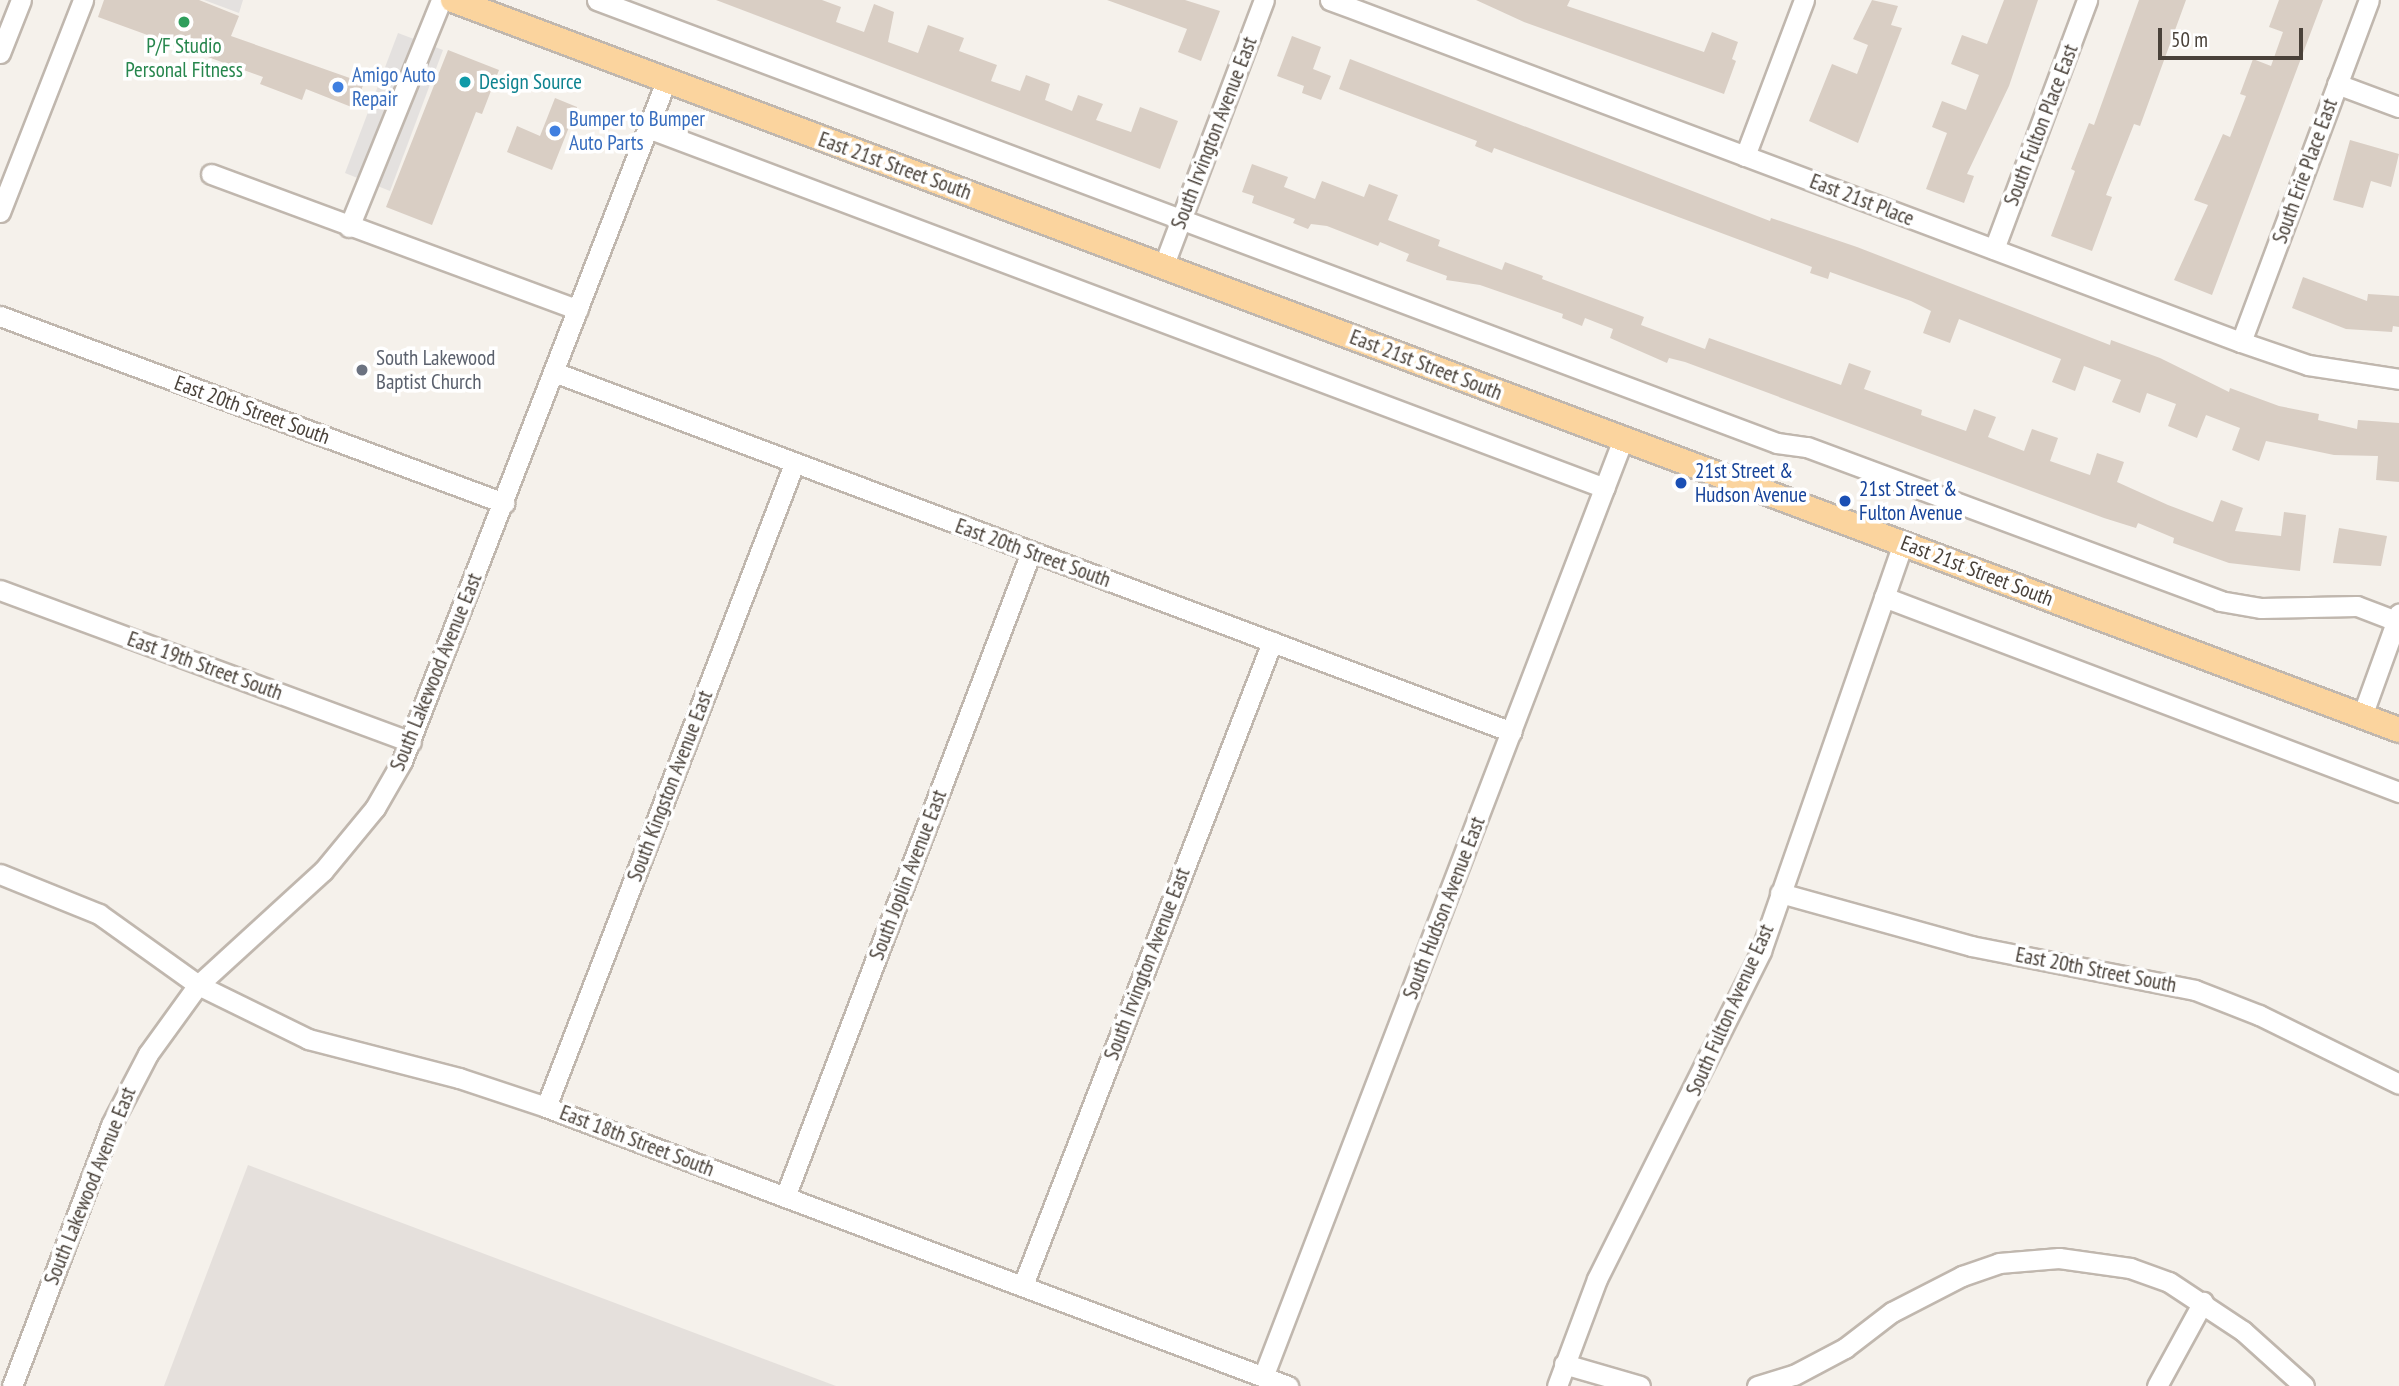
<!DOCTYPE html>
<html>
<head>
<meta charset="utf-8">
<style>
  body { margin:0 }
  #map { position:relative; width:2399px; height:1386px; overflow:hidden; background:#f5f1eb; font-family:"PT Sans Narrow",sans-serif }
  div>[style] { position:absolute }
  [style*='--x'] { left:calc(var(--x)*1px); top:calc(var(--y)*1px); width:calc(var(--w)*1px); rotate:calc(var(--a)*1deg) }
  .industrial>* { inset:0; background:#e5e0dc }
  .parking>* { inset:0; background:#e4e1df }
  .building>* { inset:0; background:#d9cec4 }
  .roads { filter:drop-shadow(2px 0 #c0b7ae) drop-shadow(-2px 0 #c0b7ae) drop-shadow(0 2px #c0b7ae) drop-shadow(0 -2px #c0b7ae) }
  .minor>* { height:19px; margin:-9.5px; padding:0 9.5px; transform-origin:9.5px; border-radius:9.5px; background:#fff }
  .major>* { height:24px; margin:-12px; padding:0 12px; transform-origin:12px; border-radius:12px; background:#fbd49e }
  .dots>* { width:19px; height:19px; translate:-50% -50%; box-sizing:border-box; border:4px solid #fff; border-radius:50% }
  span { translate:-50% -50%; white-space:nowrap; text-align:center; line-height:1.15; -webkit-text-stroke:7px #fff; paint-order:stroke }
  .leisure-label { font-size:21px; color:#27864d }
  .shop-label { font-size:21px; color:#366cbe }
  .left { translate:0 -50%; text-align:left }
  .culture-label { font-size:21px; color:#0d838f }
  .street-label { font-size:21px; color:#494139 }
  .worship-label { font-size:21px; color:#5b616d }
  .transit-label { font-size:21px; color:#164399 }
  .scale { position:absolute; left:2158px; top:28px; width:145px; height:32px; box-sizing:border-box; border:4px solid #494139; border-top:0; padding-left:9px; font-size:21px; line-height:24px; white-space:nowrap; color:#494139; -webkit-text-stroke:5px #fff; paint-order:stroke }
</style>
</head>
<body>
<div id="map">
  <div class="industrial">
    <i style="clip-path:polygon(248px 1165px,836px 1386px,164px 1386px)"></i>
  </div>
  <div class="parking">
    <i style="clip-path:polygon(204px 0,243px 0,239px 13px)"></i>
    <i style="clip-path:polygon(398px 33px,443px 50px,390px 191px,345px 173px)"></i>
  </div>
  <div class="building">
    <i style="clip-path:polygon(104px 0,199px 0,239px 16px,231px 36px,364px 83px,354px 108px,306px 89px,302px 100px,260px 84px,263px 77px,98px 17px)"></i>
    <i style="clip-path:polygon(716px 0,822px 0,841px 7px,836px 22px,864px 32px,874px 4px,894px 12px,888px 42px,918px 53px,928px 25px,964px 38px,959px 51px,997px 65px,991px 81px,1020px 91px,1026px 75px,1050px 84px,1045px 100px,1072px 111px,1078px 95px,1103px 104px,1096px 120px,1131px 132px,1140px 107px,1178px 121px,1160px 169px)"></i>
    <i style="clip-path:polygon(1107px 0,1185px 0,1220px 11px,1201px 61px,1178px 52px,1187px 29px)"></i>
    <i style="clip-path:polygon(1476px 0,1570px 0,1567px 6px,1704px 52px,1712px 32px,1738px 42px,1732px 59px,1736px 61px,1724px 94px,1524px 22px)"></i>
    <i style="clip-path:polygon(1872px 0,1898px 6px,1891px 25px,1902px 28px,1858px 143px,1809px 121px,1832px 64px,1857px 74px,1868px 45px,1853px 39px)"></i>
    <i style="clip-path:polygon(2004px 0,2038px 0,2009px 86px,1967px 174px,1974px 176px,1964px 203px,1926px 189px,1947px 133px,1932px 127px,1942px 101px,1966px 110px,1979px 75px,1951px 64px,1962px 35px,1987px 44px)"></i>
    <i style="clip-path:polygon(2139px 0,2186px 0,2140px 126px,2134px 124px,2106px 195px,2112px 197px,2092px 251px,2051px 236px,2075px 171px,2071px 169px,2089px 123px,2094px 125px)"></i>
    <i style="clip-path:polygon(2279px 0,2323px 0,2212px 295px,2174px 280px,2208px 205px,2194px 200px,2223px 134px,2230px 137px,2246px 96px,2240px 94px,2253px 59px,2271px 66px,2283px 32px,2269px 27px)"></i>
    <i style="clip-path:polygon(1292px 36px,1321px 47px,1313px 69px,1331px 76px,1321px 100px,1302px 93px,1304px 86px,1277px 76px)"></i>
    <i style="clip-path:polygon(448px 50px,499px 70px,482px 114px,476px 112px,432px 225px,386px 207px)"></i>
    <i style="clip-path:polygon(1350px 59px,1770px 221px,1771px 218px,1857px 247px,2110px 345px,2111px 340px,2160px 358px,2229px 392px,2230px 388px,2279px 406px,2319px 414px,2318px 420px,2357px 429px,2358px 420px,2399px 423px,2399px 482px,2376px 480px,2378px 456px,2334px 455px,2266px 441px,2259px 461px,2232px 450px,2240px 428px,2206px 415px,2197px 438px,2168px 426px,2176px 404px,2147px 393px,2140px 413px,2112px 402px,2121px 380px,2084px 366px,2075px 391px,2052px 382px,2061px 359px,1959px 319px,1950px 343px,1923px 333px,1931px 311px,1911px 301px,1830px 272px,1828px 279px,1810px 273px,1812px 267px,1788px 258px,1494px 148px,1492px 153px,1475px 146px,1477px 141px,1339px 89px)"></i>
    <i style="clip-path:polygon(555px 98px,577px 107px,552px 170px,507px 152px,517px 126px,540px 136px)"></i>
    <i style="clip-path:polygon(2350px 140px,2399px 154px,2391px 187px,2371px 181px,2363px 208px,2333px 200px)"></i>
    <i style="clip-path:polygon(1252px 164px,1288px 177px,1284px 187px,1315px 199px,1322px 181px,1364px 197px,1369px 184px,1398px 195px,1388px 220px,1440px 240px,1438px 246px,1502px 270px,1505px 262px,1543px 276px,1542px 279px,1644px 317px,1641px 325px,1705px 349px,1709px 338px,1841px 385px,1849px 363px,1871px 371px,1864px 389px,1922px 410px,1921px 415px,1966px 431px,1974px 409px,1996px 417px,1988px 437px,2024px 451px,2032px 429px,2058px 438px,2050px 461px,2090px 475px,2097px 453px,2124px 462px,2117px 482px,2168px 505px,2213px 522px,2221px 500px,2243px 508px,2235px 531px,2281px 536px,2284px 512px,2306px 515px,2300px 571px,2229px 563px,2173px 543px,2174px 538px,2138px 523px,2136px 528px,2104px 518px,1685px 362px,1669px 358px,1667px 363px,1610px 338px,1613px 329px,1585px 318px,1582px 326px,1562px 318px,1563px 314px,1480px 285px,1446px 280px,1447px 276px,1406px 261px,1409px 254px,1380px 242px,1378px 246px,1327px 226px,1311px 224px,1308px 229px,1293px 223px,1295px 219px,1252px 203px,1254px 196px,1242px 192px)"></i>
    <i style="clip-path:polygon(2303px 277px,2367px 301px,2368px 294px,2399px 296px,2399px 327px,2393px 326px,2392px 332px,2346px 329px,2292px 308px)"></i>
    <i style="clip-path:polygon(2339px 528px,2387px 536px,2381px 566px,2333px 563px)"></i>
  </div>
  <div class="roads">
    <div class="minor">
      <i style="--x:597;--y:0;--w:1260;--a:20.58"></i>
      <i style="--x:1777;--y:443;--w:30;--a:8"></i>
      <i style="--x:1807;--y:447;--w:441;--a:20.4"></i>
      <i style="--x:2220;--y:601;--w:42;--a:9.7"></i>
      <i style="--x:2261;--y:608;--w:96;--a:-1.2"></i>
      <i style="--x:2357;--y:606;--w:42;--a:21"></i>
      <i style="--x:1330;--y:0;--w:973;--a:20.58"></i>
      <i style="--x:2241;--y:342;--w:71;--a:18.9"></i>
      <i style="--x:2308;--y:365;--w:92;--a:8.7"></i>
      <i style="--x:0;--y:53;--w:57;--a:-68.4"></i>
      <i style="--x:2337;--y:84;--w:66;--a:20.4"></i>
      <i style="--x:648;--y:128;--w:1022;--a:20.62"></i>
      <i style="--x:1745;--y:156;--w:167;--a:-69.3"></i>
      <i style="--x:211;--y:174;--w:391;--a:20.3"></i>
      <i style="--x:0;--y:212;--w:228;--a:-68.6"></i>
      <i style="--x:349;--y:227;--w:245;--a:-67.9"></i>
      <i style="--x:1994;--y:249;--w:266;--a:-69.5"></i>
      <i style="--x:1163;--y:267;--w:285;--a:-69.3"></i>
      <i style="--x:0;--y:316;--w:538;--a:20.36"></i>
      <i style="--x:2241;--y:342;--w:365;--a:-69.5"></i>
      <i style="--x:554;--y:372;--w:1023;--a:20.6"></i>
      <i style="--x:0;--y:590;--w:438;--a:20.3"></i>
      <i style="--x:1884;--y:597;--w:551;--a:20.74"></i>
      <i style="--x:2362;--y:716;--w:109;--a:-70.1"></i>
      <i style="--x:0;--y:874;--w:107;--a:22"></i>
      <i style="--x:99;--y:914;--w:122;--a:35.6"></i>
      <i style="--x:198;--y:985;--w:123;--a:26.1"></i>
      <i style="--x:308;--y:1039;--w:156;--a:14.5"></i>
      <i style="--x:459;--y:1078;--w:92;--a:18.4"></i>
      <i style="--x:546;--y:1107;--w:793;--a:20.61"></i>
      <i style="--x:1780;--y:893;--w:198;--a:15.5"></i>
      <i style="--x:1971;--y:946;--w:228;--a:11.1"></i>
      <i style="--x:2195;--y:990;--w:69;--a:21.3"></i>
      <i style="--x:2259;--y:1015;--w:156;--a:26.2"></i>
      <i style="--x:546;--y:1107;--w:689;--a:-68.91"></i>
      <i style="--x:785;--y:1197;--w:690;--a:-69.12"></i>
      <i style="--x:1023;--y:1285;--w:690;--a:-68.83"></i>
      <i style="--x:1564;--y:1364;--w:79;--a:16.1"></i>
      <i style="--x:1263;--y:1377;--w:1005;--a:-69"></i>
      <i style="--x:12;--y:1386;--w:279;--a:-69.2"></i>
      <i style="--x:111;--y:1125;--w:80;--a:-62.5"></i>
      <i style="--x:148;--y:1054;--w:85;--a:-54.1"></i>
      <i style="--x:198;--y:985;--w:169;--a:-42.4"></i>
      <i style="--x:323;--y:871;--w:82;--a:-50.5"></i>
      <i style="--x:375;--y:808;--w:54;--a:-60.1"></i>
      <i style="--x:402;--y:761;--w:729;--a:-68.78"></i>
      <i style="--x:1557;--y:1386;--w:114;--a:-69.5"></i>
      <i style="--x:1597;--y:1279;--w:367;--a:-63.4"></i>
      <i style="--x:1761;--y:951;--w:432;--a:-70.8"></i>
      <i style="--x:1757;--y:1386;--w:39;--a:-17"></i>
      <i style="--x:1794;--y:1375;--w:58;--a:-27.9"></i>
      <i style="--x:1845;--y:1348;--w:59;--a:-37.5"></i>
      <i style="--x:1892;--y:1312;--w:79;--a:-27.2"></i>
      <i style="--x:1962;--y:1276;--w:39;--a:-19"></i>
      <i style="--x:1999;--y:1263;--w:60;--a:-4.8"></i>
      <i style="--x:2059;--y:1258;--w:72;--a:8"></i>
      <i style="--x:2130;--y:1268;--w:41;--a:19.7"></i>
      <i style="--x:2169;--y:1282;--w:89;--a:33.5"></i>
      <i style="--x:2243;--y:1331;--w:82;--a:42"></i>
      <i style="--x:2157;--y:1386;--w:96;--a:-61.3"></i>
    </div>
    <div class="major">
      <i style="--x:453;--y:0;--w:2078;--a:20.56"></i>
    </div>
  </div>
  <div class="dots">
    <i style="left:184px;top:22px;background:#2e9e5b"></i>
    <i style="left:465px;top:82px;background:#0f9aa8"></i>
    <i style="left:338px;top:87px;background:#3f7fe0"></i>
    <i style="left:555px;top:131px;background:#3f7fe0"></i>
    <i style="left:362px;top:370px;background:#6b7280"></i>
    <i style="left:1681px;top:483px;background:#1a4fb4"></i>
    <i style="left:1845px;top:501px;background:#1a4fb4"></i>
  </div>
  <div class="leisure-label">
    <span style="left:184px;top:58px">P/F Studio<br>Personal Fitness</span>
  </div>
  <div class="shop-label">
    <span class="left" style="left:352px;top:87px">Amigo Auto<br>Repair</span>
    <span class="left" style="left:569px;top:131px">Bumper to Bumper<br>Auto Parts</span>
  </div>
  <div class="culture-label">
    <span class="left" style="left:479px;top:82px">Design Source</span>
  </div>
  <div class="street-label">
    <span style="left:2041px;top:125px;rotate:-69deg">South Fulton Place East</span>
    <span style="left:1214px;top:133px;rotate:-69deg">South Irvington Avenue East</span>
    <span style="left:895px;top:166px;rotate:20deg">East 21st Street South</span>
    <span style="left:2305px;top:171px;rotate:-70deg">South Erie Place East</span>
    <span style="left:1862px;top:200px;rotate:21deg">East 21st Place</span>
    <span style="left:1426px;top:365px;rotate:21deg">East 21st Street South</span>
    <span style="left:252px;top:410px;rotate:20deg">East 20th Street South</span>
    <span style="left:1033px;top:553px;rotate:20deg">East 20th Street South</span>
    <span style="left:1977px;top:571px;rotate:21deg">East 21st Street South</span>
    <span style="left:205px;top:666px;rotate:20deg">East 19th Street South</span>
    <span style="left:436px;top:672px;rotate:-68deg">South Lakewood Avenue East</span>
    <span style="left:670px;top:786px;rotate:-69deg">South Kingston Avenue East</span>
    <span style="left:908px;top:875px;rotate:-69deg">South Joplin Avenue East</span>
    <span style="left:1444px;top:908px;rotate:-69deg">South Hudson Avenue East</span>
    <span style="left:1147px;top:964px;rotate:-69deg">South Irvington Avenue East</span>
    <span style="left:2096px;top:970px;rotate:11deg">East 20th Street South</span>
    <span style="left:1730px;top:1010px;rotate:-66deg">South Fulton Avenue East</span>
    <span style="left:637px;top:1141px;rotate:21deg">East 18th Street South</span>
    <span style="left:90px;top:1186px;rotate:-68deg">South Lakewood Avenue East</span>
  </div>
  <div class="worship-label">
    <span class="left" style="left:376px;top:370px">South Lakewood<br>Baptist Church</span>
  </div>
  <div class="transit-label">
    <span class="left" style="left:1695px;top:483px">21st Street &amp;<br>Hudson Avenue</span>
    <span class="left" style="left:1859px;top:501px">21st Street &amp;<br>Fulton Avenue</span>
  </div>
  <div class="scale">50 m</div>
</div>
</body>
</html>
